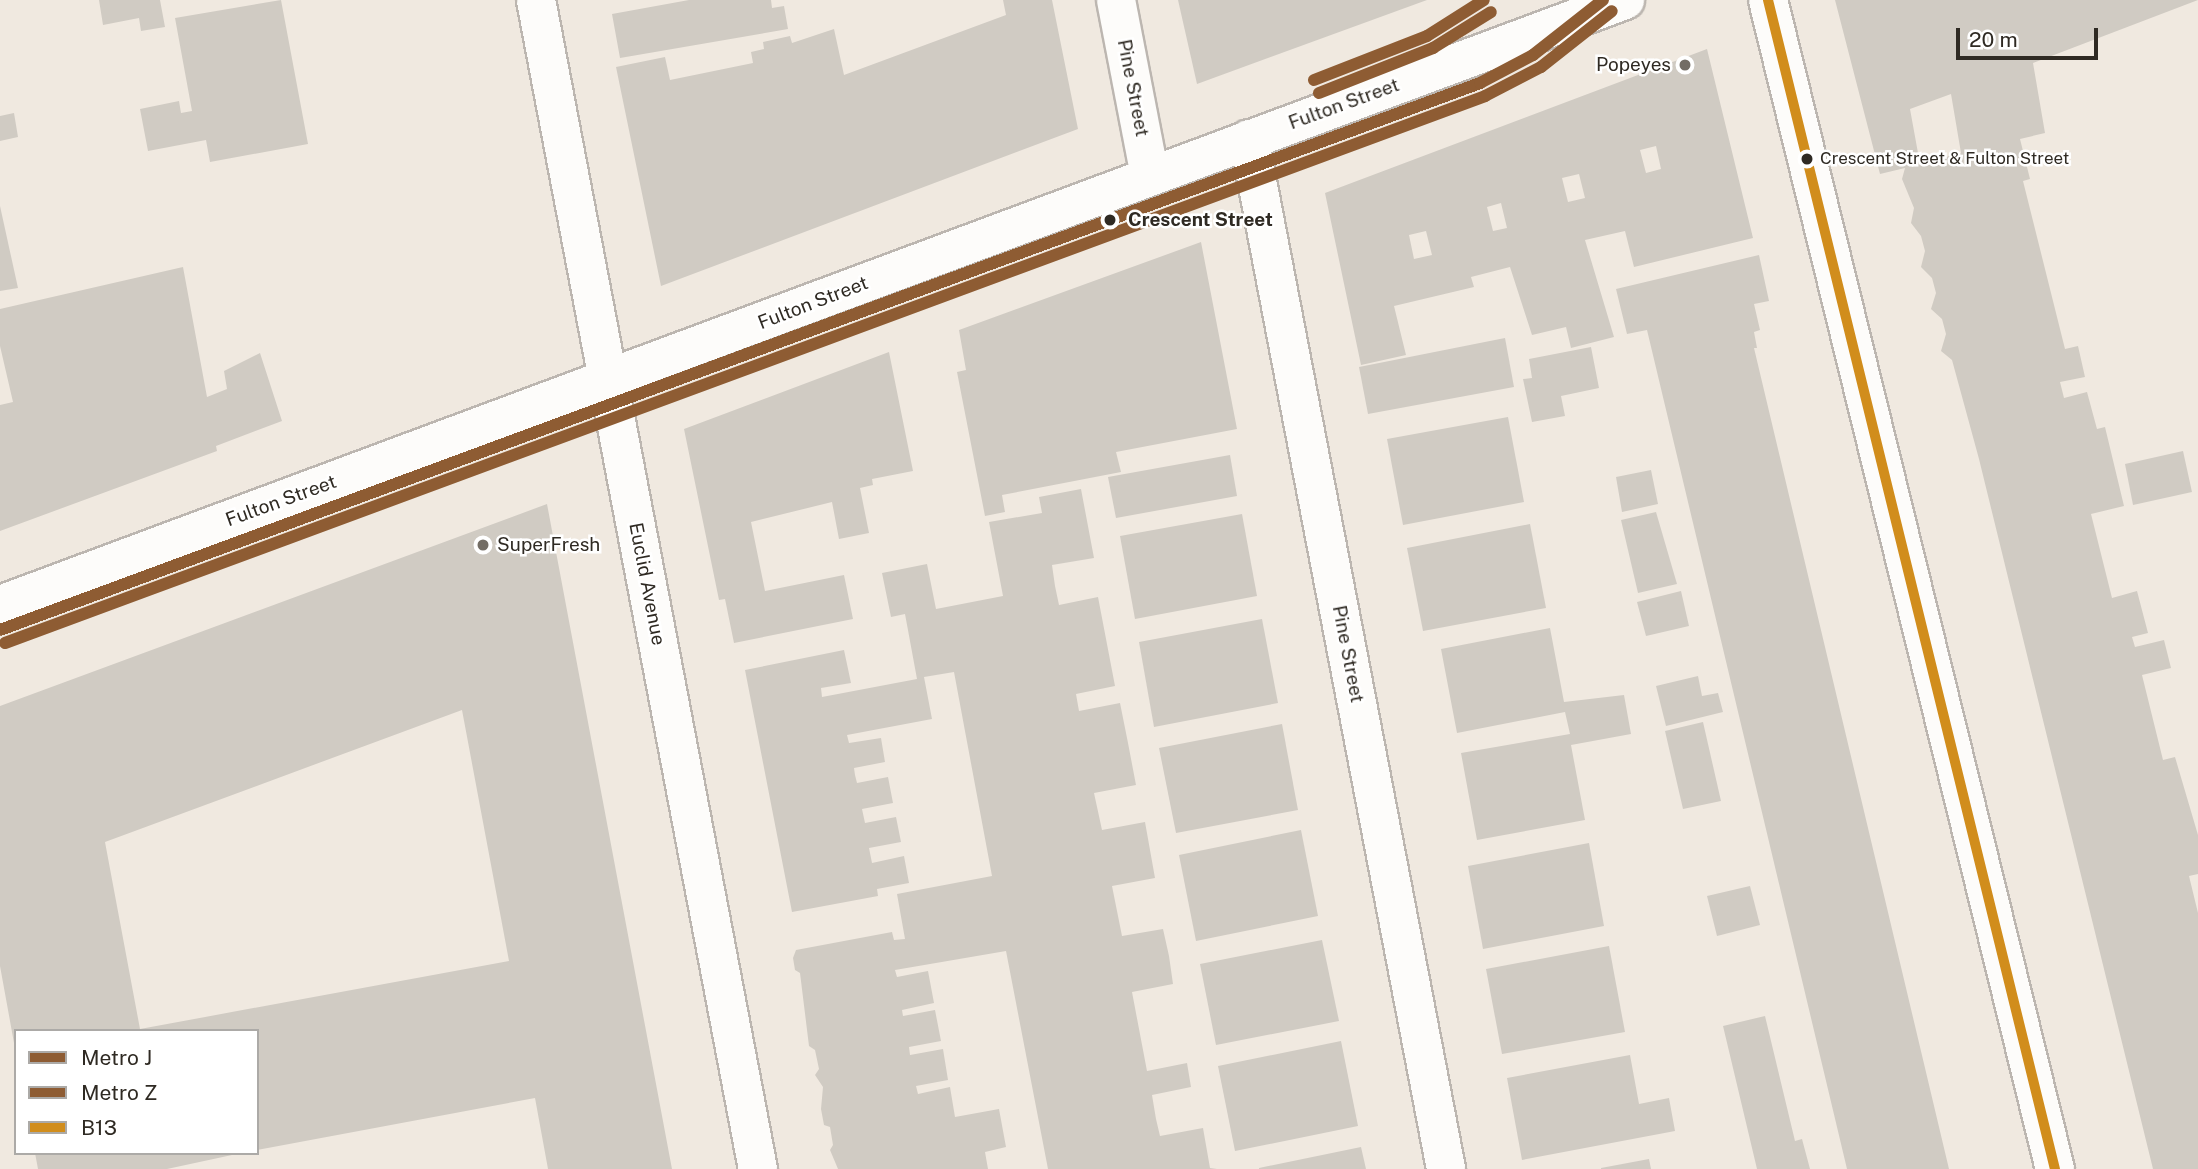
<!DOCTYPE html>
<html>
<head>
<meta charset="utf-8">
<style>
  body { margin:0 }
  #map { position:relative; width:2198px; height:1169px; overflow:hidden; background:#f0e9e0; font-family:"Public Sans",sans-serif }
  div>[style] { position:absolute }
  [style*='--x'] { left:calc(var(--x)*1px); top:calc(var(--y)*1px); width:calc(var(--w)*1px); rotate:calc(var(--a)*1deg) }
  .building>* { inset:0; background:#d0cbc3 }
  .roads { filter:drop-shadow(2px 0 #bcb6b0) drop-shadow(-2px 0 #bcb6b0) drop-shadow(0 2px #bcb6b0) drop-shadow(0 -2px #bcb6b0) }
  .minor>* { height:38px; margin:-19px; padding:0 19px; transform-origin:19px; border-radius:19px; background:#fdfcfa }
  .bus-1>* { height:10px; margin:-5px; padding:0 5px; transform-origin:5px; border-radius:5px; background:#d18d1c }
  .metro-1>* { height:12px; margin:-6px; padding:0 6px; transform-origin:6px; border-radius:6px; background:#8e5c33 }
  .metro-2>* { height:12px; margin:-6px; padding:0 6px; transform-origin:6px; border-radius:6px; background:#8e5c33 }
  .dots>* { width:19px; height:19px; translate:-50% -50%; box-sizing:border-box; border:4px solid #fff; border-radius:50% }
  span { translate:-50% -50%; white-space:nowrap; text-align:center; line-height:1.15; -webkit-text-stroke:5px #fff; paint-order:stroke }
  .bus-label { font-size:17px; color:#2f2a23 }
  .left { translate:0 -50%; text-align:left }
  .poi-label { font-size:19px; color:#2f2a23 }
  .right { translate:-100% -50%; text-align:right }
  .street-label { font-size:19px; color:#2f2a23 }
  .stop-label { font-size:19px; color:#2f2a23; font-weight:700 }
  .legend { position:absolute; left:14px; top:1029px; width:245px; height:126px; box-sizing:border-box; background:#fff; border:2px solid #acaaa7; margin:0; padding:9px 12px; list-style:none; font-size:21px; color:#2f2a23 }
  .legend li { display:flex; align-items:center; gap:14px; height:35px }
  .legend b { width:35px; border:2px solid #acaaa7 }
  .scale { position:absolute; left:1956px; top:28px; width:142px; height:32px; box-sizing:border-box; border:4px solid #2f2a23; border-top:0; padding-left:9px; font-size:21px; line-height:24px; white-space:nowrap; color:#2f2a23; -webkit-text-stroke:5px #fff; paint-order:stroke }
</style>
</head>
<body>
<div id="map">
  <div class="building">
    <i style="clip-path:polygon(99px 0,160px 0,165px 27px,141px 31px,139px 18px,103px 25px)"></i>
    <i style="clip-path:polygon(281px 0,308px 144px,210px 162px,206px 140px,148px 151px,140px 109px,179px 101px,181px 113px,192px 111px,175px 18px)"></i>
    <i style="clip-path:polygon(689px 0,771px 0,772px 8px,784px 6px,788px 29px,620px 58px,612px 14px)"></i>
    <i style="clip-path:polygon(1003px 0,1052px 0,1078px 129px,661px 286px,616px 67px,665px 57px,670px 80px,753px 63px,751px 52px,764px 49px,763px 42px,790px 36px,792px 43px,834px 29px,844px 75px,1006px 15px)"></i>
    <i style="clip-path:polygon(1178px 0,1427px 0,1197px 84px)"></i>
    <i style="clip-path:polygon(evenodd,1835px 0,2198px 0,2033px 63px,2045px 133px,2020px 139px,2030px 179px,2023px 181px,2065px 349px,2078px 346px,2085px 377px,2060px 382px,2064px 398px,2087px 392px,2097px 429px,2105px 427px,2124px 506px,2091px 514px,2112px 598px,2137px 591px,2148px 633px,2132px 637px,2135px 647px,2164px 640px,2171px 668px,2142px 675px,2163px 760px,2175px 757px,2198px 835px,2198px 874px,2189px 876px,2198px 913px,2198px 1169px,2153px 1169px,1979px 459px,1952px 360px,1941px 351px,1946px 334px,1942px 319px,1931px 309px,1936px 293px,1932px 278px,1921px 267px,1925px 251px,1921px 236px,1911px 223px,1914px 208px,1902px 179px,1905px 168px,1880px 174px,1835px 0,1951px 94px,1961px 153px,1920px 164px,1910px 109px,1951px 94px)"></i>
    <i style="clip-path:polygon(evenodd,1707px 49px,1753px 238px,1634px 267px,1625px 231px,1585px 240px,1614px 337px,1571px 348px,1566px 327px,1532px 335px,1510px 267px,1471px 277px,1474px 287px,1394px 306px,1406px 355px,1361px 365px,1325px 193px,1707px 49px,1656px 146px,1661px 169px,1646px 173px,1640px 150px,1656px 146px,1707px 49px,1579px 174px,1585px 198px,1568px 202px,1562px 178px,1579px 174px,1707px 49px,1501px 203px,1507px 228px,1493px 231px,1487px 207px,1501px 203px,1707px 49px,1426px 231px,1432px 255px,1414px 259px,1409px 235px,1426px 231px)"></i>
    <i style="clip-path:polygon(14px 113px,18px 137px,0 141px,0 116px)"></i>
    <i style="clip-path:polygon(0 206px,18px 288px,0 291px)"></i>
    <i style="clip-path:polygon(1201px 242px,1237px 429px,1116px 452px,1121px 472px,1002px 495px,1005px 512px,985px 516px,957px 372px,966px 370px,959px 330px)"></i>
    <i style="clip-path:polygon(1759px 255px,1769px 301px,1754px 304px,1760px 330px,1754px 332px,1757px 348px,1754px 348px,1949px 1169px,1847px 1169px,1647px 330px,1627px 334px,1616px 289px)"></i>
    <i style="clip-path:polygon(183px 267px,207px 397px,227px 389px,224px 371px,260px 353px,282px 421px,216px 446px,217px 451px,0 531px,0 405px,13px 402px,0 346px,0 309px)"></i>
    <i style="clip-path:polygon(1505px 338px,1514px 387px,1368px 414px,1359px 367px)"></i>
    <i style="clip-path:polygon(1591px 347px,1599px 388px,1561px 396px,1565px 416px,1532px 422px,1523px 379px,1532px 378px,1529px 359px)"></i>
    <i style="clip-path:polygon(889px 352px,913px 471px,872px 479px,873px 485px,860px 488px,869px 533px,839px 539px,832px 502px,751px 522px,765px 591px,844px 575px,853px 619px,734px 643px,725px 599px,719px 600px,684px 429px)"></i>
    <i style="clip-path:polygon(1508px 417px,1524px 502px,1403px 525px,1387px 439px)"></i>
    <i style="clip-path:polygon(2183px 451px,2192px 492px,2133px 505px,2125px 464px)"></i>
    <i style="clip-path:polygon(1230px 455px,1237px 496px,1116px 518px,1108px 477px)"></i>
    <i style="clip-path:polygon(1651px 470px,1658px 504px,1622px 512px,1616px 477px)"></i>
    <i style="clip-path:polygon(1081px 489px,1094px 558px,1052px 565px,1055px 586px,1059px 605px,1098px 597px,1115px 686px,1076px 694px,1079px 711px,1120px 703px,1128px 743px,1136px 785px,1094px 793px,1102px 830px,1145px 822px,1155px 878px,1112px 886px,1122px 936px,1163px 929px,1169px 956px,1173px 984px,1132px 992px,1147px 1071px,1187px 1063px,1191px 1087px,1152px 1095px,1156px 1119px,1160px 1136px,1203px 1128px,1210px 1168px,1217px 1169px,1048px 1169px,1006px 951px,895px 970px,897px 977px,928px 971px,934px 1003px,902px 1010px,903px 1016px,935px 1010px,941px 1041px,909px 1047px,910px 1055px,943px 1049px,948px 1080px,916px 1086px,918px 1094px,950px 1087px,955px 1117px,999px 1109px,1006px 1147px,985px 1152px,988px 1169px,838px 1169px,830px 1150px,833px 1145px,830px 1127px,824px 1125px,821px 1109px,823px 1087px,815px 1075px,819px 1069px,815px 1050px,809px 1046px,800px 973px,795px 970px,793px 958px,796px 950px,892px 932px,894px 940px,905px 939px,897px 894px,992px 876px,954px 672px,924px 677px,932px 719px,847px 735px,849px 743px,881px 738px,885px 762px,854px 768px,855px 775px,857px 783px,888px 777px,893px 803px,862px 809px,865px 823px,896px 817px,901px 842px,869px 848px,872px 863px,904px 856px,909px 883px,877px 889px,878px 896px,792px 912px,745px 670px,844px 650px,851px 683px,821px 688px,822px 697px,917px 679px,905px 614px,891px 617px,882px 573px,927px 564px,936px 609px,1003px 596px,989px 522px,1042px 513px,1039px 497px)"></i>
    <i style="clip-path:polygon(evenodd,547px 504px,672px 1169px,548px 1169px,535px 1098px,257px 1150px,257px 1031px,16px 1031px,14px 1043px,0 966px,0 706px,547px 504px,462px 710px,509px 961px,140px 1029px,105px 842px,462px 710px)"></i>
    <i style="clip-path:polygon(1656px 512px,1677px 584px,1638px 593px,1621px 520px)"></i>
    <i style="clip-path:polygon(1242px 514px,1257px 596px,1135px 619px,1120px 536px)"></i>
    <i style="clip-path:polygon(1530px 524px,1546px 608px,1423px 631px,1407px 548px)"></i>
    <i style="clip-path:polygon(1681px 591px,1689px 626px,1646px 636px,1637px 602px)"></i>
    <i style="clip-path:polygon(1262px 619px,1278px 703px,1154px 727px,1139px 642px)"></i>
    <i style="clip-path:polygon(1550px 628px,1564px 702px,1624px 695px,1631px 734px,1571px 745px,1585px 820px,1477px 840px,1461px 753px,1570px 734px,1565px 712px,1457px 733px,1441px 649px)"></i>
    <i style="clip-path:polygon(1698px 676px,1702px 696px,1718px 693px,1723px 712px,1666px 726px,1656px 686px)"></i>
    <i style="clip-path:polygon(1703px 722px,1721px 801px,1683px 809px,1665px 731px)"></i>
    <i style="clip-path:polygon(1282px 724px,1298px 810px,1176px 833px,1159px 748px)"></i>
    <i style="clip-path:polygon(1301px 830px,1318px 916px,1196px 941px,1179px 855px)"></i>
    <i style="clip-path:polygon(1589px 843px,1604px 926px,1483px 949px,1468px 866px)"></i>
    <i style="clip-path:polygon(1750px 886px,1760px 925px,1717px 936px,1707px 896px)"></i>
    <i style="clip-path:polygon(1322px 940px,1339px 1021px,1216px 1045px,1200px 964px)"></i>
    <i style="clip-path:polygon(1609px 946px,1625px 1032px,1502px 1054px,1486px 969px)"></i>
    <i style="clip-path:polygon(1765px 1016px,1795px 1141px,1802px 1139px,1810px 1169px,1757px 1169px,1723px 1026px)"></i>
    <i style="clip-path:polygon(1341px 1041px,1358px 1126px,1235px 1151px,1218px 1066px)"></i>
    <i style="clip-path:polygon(1630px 1055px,1639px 1104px,1669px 1098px,1675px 1131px,1522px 1160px,1507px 1078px)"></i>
    <i style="clip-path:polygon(1361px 1147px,1366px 1169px,1259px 1169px,1259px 1168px)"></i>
    <i style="clip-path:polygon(35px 1153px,232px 1153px,232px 1155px,167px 1169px,38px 1169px)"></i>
    <i style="clip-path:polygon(1649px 1159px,1651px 1169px,1601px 1169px,1601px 1168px)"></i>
  </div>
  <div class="roads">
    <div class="minor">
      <i style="--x:536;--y:0;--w:1190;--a:79.25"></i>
      <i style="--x:1116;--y:0;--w:179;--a:79.1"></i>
      <i style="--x:1768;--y:0;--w:1204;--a:76.21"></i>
      <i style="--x:1249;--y:139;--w:1049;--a:79.17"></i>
      <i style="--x:0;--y:605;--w:1734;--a:-20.42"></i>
    </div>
  </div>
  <div class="bus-1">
    <i style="--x:1768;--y:0;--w:1204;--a:76.21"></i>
  </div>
  <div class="metro-1">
    <i style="--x:1314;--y:80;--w:121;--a:-21.3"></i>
    <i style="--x:1427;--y:36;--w:67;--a:-32.3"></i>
    <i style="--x:0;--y:630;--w:1578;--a:-20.28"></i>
    <i style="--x:1480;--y:83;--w:60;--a:-27.8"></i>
    <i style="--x:1533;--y:55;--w:89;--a:-38.2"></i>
  </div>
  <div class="metro-2">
    <i style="--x:1319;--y:93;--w:123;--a:-21.5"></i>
    <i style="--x:1433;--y:48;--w:68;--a:-31.8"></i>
    <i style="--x:5;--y:643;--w:1578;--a:-20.28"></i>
    <i style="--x:1485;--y:96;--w:63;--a:-27.4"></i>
    <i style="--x:1541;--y:67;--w:90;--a:-38.3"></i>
  </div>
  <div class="dots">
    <i style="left:1685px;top:65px;background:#736d65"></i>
    <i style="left:1807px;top:159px;background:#2f2a23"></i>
    <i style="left:1110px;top:220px;background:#2f2a23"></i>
    <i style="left:483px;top:545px;background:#736d65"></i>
  </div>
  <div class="bus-label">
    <span class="left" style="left:1820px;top:159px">Crescent Street &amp; Fulton Street</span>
  </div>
  <div class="poi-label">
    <span class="right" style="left:1671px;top:65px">Popeyes</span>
    <span class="left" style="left:497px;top:545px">SuperFresh</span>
  </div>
  <div class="street-label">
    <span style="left:1133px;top:88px;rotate:79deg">Pine Street</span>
    <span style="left:1344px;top:104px;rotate:-20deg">Fulton Street</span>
    <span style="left:813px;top:303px;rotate:-21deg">Fulton Street</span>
    <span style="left:281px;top:501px;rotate:-20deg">Fulton Street</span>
    <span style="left:647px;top:584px;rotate:79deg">Euclid Avenue</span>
    <span style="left:1348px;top:654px;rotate:79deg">Pine Street</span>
  </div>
  <div class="stop-label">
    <span class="left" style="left:1128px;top:220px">Crescent Street</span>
  </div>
  <ul class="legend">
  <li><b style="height:9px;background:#8e5c33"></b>Metro J</li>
  <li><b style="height:9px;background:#8e5c33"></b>Metro Z</li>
  <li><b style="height:9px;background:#d18d1c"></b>B13</li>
  </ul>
  <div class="scale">20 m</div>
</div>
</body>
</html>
